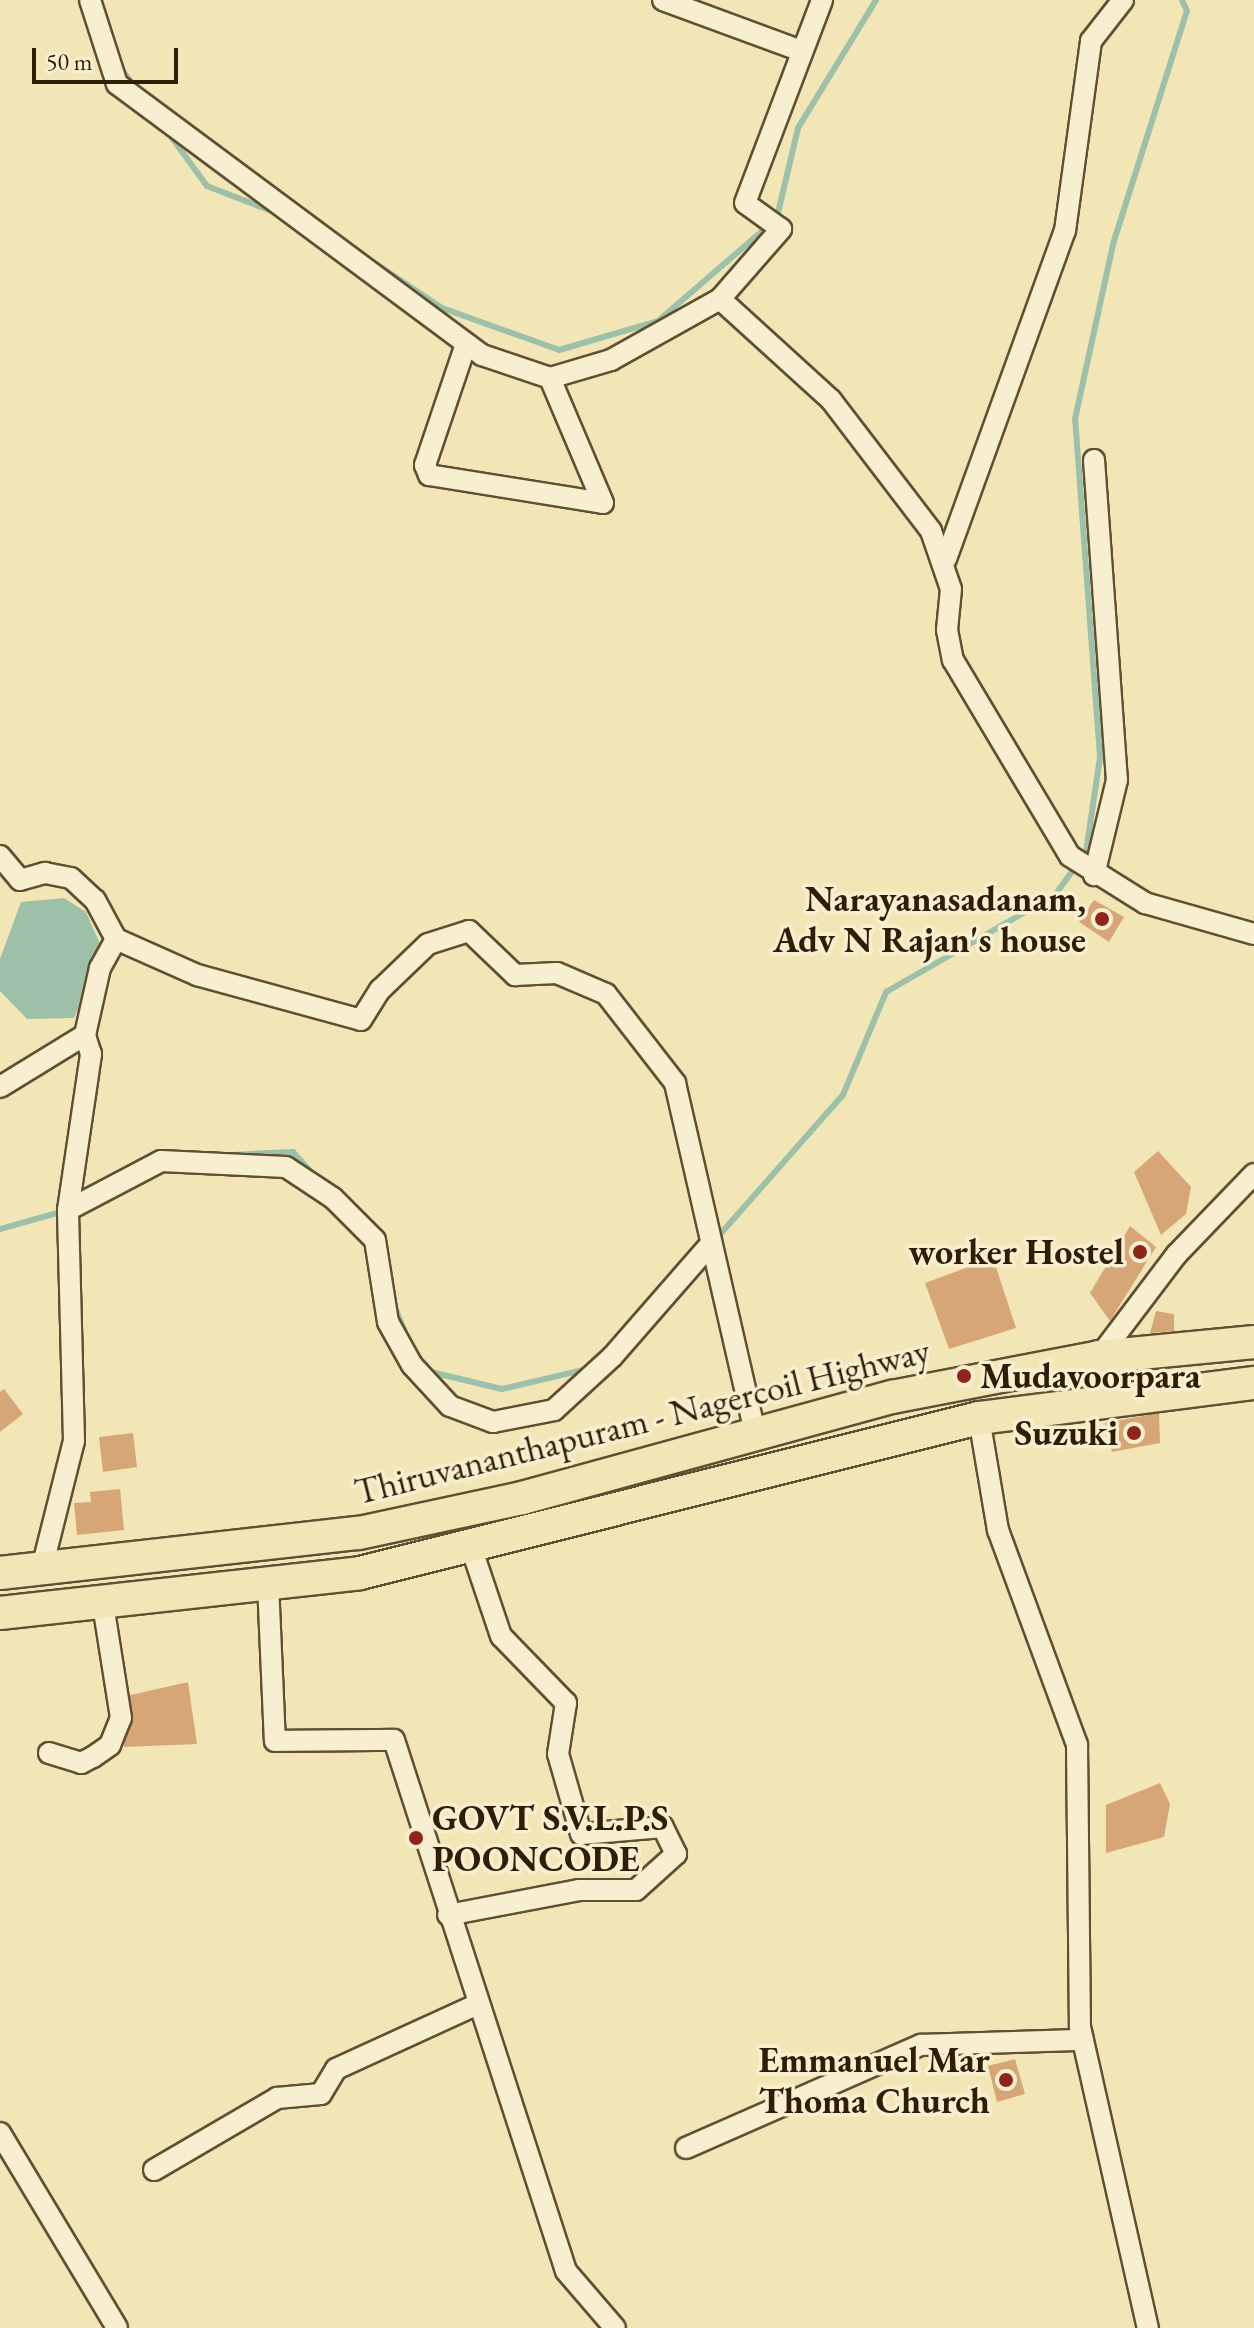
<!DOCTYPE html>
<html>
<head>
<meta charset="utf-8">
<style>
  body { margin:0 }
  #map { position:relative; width:1254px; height:2328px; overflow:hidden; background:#f3e6b6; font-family:"EB Garamond",serif }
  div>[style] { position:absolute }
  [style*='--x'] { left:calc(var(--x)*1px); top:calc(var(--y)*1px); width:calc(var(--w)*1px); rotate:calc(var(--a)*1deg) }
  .water>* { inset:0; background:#9dc0a9 }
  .stream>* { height:6px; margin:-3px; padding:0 3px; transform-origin:3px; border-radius:3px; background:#9dc0a9 }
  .building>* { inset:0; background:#d6a676 }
  .roads { filter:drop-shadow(2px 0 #604f32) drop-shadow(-2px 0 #604f32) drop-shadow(0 2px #604f32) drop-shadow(0 -2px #604f32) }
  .street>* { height:20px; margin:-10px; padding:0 10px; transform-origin:10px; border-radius:10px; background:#f7efd0 }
  .primary>* { height:32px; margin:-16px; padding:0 16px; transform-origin:16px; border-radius:16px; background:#f3e6b6 }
  .dots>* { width:22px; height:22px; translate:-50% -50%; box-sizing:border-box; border:4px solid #f7efd0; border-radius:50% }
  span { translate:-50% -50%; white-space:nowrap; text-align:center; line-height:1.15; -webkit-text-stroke:7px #f7efd0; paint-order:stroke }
  .poi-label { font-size:36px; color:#2f1d06; font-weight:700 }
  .right { translate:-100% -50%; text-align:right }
  .left { translate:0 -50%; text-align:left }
  .street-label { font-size:36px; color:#2f1d06 }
  .scale { position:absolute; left:32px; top:48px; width:146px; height:36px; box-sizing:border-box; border:4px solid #2f1d06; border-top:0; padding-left:10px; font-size:24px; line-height:28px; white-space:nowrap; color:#2f1d06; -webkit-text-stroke:6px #f7efd0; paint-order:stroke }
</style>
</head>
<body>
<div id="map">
  <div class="water">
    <i style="clip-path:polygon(64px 898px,86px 912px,104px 953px,74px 1018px,27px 1019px,0 991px,0 959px,21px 902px)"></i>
  </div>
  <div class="stream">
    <i style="--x:119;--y:66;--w:25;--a:53"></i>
    <i style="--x:167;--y:131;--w:68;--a:54"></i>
    <i style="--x:207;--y:186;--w:72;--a:21.2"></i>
    <i style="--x:777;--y:217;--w:91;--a:-76.7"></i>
    <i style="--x:798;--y:128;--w:150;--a:-58.6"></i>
    <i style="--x:376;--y:264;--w:79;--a:33.7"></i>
    <i style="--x:442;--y:308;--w:124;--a:19.7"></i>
    <i style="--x:559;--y:350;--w:103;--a:-16.3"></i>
    <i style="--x:658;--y:321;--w:145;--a:-40.8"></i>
    <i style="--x:231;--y:1155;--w:62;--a:-2.8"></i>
    <i style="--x:293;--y:1152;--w:31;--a:48"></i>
    <i style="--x:0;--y:1229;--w:66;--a:-15.7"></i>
    <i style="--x:715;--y:1240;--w:193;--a:-48.6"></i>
    <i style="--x:843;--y:1095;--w:112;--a:-67.3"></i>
    <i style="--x:886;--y:992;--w:195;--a:-29.9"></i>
    <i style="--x:1055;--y:895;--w:53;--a:-54.2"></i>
    <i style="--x:1086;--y:852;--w:96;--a:-81.6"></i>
    <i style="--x:1100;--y:757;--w:339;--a:-94.2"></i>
    <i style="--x:1075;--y:419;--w:179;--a:-77.7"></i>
    <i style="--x:1113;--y:244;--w:244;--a:-72.4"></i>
    <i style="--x:1187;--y:11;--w:12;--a:-114"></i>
    <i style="--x:394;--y:1305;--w:37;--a:68"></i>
    <i style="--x:427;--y:1371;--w:77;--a:13.5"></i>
    <i style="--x:502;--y:1389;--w:87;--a:-13.2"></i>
  </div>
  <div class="building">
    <i style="clip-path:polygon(1094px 900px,1124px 917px,1109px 942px,1079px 922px)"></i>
    <i style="clip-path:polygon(1158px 1151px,1191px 1187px,1186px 1214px,1161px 1235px,1134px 1172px)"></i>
    <i style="clip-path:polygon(1130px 1226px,1156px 1247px,1110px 1321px,1090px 1293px)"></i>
    <i style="clip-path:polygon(993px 1258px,1016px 1328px,949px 1349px,925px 1283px)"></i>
    <i style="clip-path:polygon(1156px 1311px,1174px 1314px,1174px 1331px,1150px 1333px)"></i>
    <i style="clip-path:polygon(4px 1389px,23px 1414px,0 1432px,0 1392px)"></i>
    <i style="clip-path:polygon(1159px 1413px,1160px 1443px,1112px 1452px,1105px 1423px)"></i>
    <i style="clip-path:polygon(133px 1433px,137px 1467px,103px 1472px,99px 1437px)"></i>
    <i style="clip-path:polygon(120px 1489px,124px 1530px,77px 1535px,74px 1503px,91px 1502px,90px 1492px)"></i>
    <i style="clip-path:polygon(188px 1682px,197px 1744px,124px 1747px,122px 1697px)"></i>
    <i style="clip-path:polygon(1160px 1783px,1170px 1804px,1164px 1837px,1106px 1853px,1106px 1805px)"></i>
    <i style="clip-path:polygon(1015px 2059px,1025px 2094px,997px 2102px,988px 2066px)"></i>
  </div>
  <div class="roads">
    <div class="street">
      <i style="--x:90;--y:0;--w:88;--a:72.2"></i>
      <i style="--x:117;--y:84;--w:455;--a:36.6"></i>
      <i style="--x:482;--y:355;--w:72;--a:18.7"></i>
      <i style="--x:550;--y:378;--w:64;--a:-16.4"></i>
      <i style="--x:611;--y:360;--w:125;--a:-29.2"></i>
      <i style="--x:720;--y:299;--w:93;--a:-48.9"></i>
      <i style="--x:781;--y:229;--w:44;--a:-144.2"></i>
      <i style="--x:745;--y:203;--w:217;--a:-69.2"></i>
      <i style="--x:663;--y:0;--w:145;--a:20.2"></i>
      <i style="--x:720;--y:299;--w:150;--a:42.3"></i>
      <i style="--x:831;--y:400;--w:165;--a:52.6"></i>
      <i style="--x:931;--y:531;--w:61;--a:71"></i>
      <i style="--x:951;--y:589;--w:41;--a:95.6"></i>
      <i style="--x:947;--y:630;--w:31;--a:79"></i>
      <i style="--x:953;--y:660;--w:228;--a:59.2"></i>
      <i style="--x:1070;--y:856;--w:89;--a:32.1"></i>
      <i style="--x:1145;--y:903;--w:113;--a:15.9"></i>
      <i style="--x:466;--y:344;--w:128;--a:108.7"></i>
      <i style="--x:425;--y:465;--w:11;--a:68"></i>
      <i style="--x:429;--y:475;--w:176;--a:9.1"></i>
      <i style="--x:603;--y:503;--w:136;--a:-113"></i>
      <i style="--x:1094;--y:460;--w:321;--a:85.9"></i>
      <i style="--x:1117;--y:780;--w:98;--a:103.6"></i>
      <i style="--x:946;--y:559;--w:349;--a:-70.1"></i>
      <i style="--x:1065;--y:231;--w:192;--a:-82.2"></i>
      <i style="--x:1091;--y:41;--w:52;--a:-52"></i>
      <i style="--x:0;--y:856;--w:31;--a:50"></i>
      <i style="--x:20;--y:880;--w:26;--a:-16"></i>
      <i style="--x:45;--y:873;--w:26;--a:11"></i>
      <i style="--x:71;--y:878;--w:33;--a:43"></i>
      <i style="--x:95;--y:900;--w:44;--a:61.7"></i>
      <i style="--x:116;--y:939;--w:89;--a:24"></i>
      <i style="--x:197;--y:975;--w:170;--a:15.3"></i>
      <i style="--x:361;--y:1020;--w:36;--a:-58"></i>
      <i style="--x:380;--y:990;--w:66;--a:-43.8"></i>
      <i style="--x:428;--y:944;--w:43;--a:-17.6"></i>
      <i style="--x:469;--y:931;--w:64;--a:43.7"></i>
      <i style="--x:515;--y:975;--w:42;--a:-2.7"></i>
      <i style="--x:557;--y:973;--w:53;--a:23.2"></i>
      <i style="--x:606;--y:994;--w:113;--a:52.2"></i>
      <i style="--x:675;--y:1083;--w:359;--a:77.1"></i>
      <i style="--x:0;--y:1087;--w:100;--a:-31.5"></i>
      <i style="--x:68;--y:1210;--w:105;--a:-27.8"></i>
      <i style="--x:161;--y:1161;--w:125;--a:2.7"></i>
      <i style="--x:286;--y:1167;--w:56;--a:33.4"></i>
      <i style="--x:333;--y:1198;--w:59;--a:45"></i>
      <i style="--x:375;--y:1240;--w:83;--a:81"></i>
      <i style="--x:388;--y:1322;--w:49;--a:60.8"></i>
      <i style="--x:412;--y:1365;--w:56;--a:47.2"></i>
      <i style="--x:450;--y:1406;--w:46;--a:20.4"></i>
      <i style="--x:493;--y:1422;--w:62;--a:-11.1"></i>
      <i style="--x:554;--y:1410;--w:79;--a:-42.4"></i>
      <i style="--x:612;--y:1357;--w:145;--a:-48.9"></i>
      <i style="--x:1094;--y:1402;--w:45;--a:-83.7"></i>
      <i style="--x:1099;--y:1357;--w:129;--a:-52.9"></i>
      <i style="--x:1177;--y:1254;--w:111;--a:-46.1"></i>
      <i style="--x:979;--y:1418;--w:114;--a:80.4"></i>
      <i style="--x:998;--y:1530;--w:229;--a:69.8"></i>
      <i style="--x:1077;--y:1745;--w:282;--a:89.4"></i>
      <i style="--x:1080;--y:2027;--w:309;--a:77.3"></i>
      <i style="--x:42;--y:1568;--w:131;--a:-75.9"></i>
      <i style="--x:74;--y:1441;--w:231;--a:-91.5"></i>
      <i style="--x:68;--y:1210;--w:158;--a:-81.6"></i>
      <i style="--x:91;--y:1054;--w:20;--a:-108"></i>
      <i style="--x:85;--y:1035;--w:69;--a:-77.4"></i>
      <i style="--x:100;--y:968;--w:33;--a:-61"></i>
      <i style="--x:268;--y:1583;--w:158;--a:87.5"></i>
      <i style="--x:275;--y:1741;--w:119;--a:-0.5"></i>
      <i style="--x:394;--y:1740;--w:558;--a:72.05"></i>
      <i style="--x:566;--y:2271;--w:75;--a:49.3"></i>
      <i style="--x:49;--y:1753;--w:34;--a:17"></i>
      <i style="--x:81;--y:1763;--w:13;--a:-27"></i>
      <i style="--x:93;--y:1757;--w:21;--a:-35"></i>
      <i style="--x:110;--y:1745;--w:29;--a:-68"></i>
      <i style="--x:121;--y:1718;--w:115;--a:-99"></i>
      <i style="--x:448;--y:1915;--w:133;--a:-10.8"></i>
      <i style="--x:579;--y:1890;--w:57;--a:0"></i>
      <i style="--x:636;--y:1890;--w:54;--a:-42"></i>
      <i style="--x:676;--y:1854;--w:30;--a:-116"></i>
      <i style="--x:663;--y:1827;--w:82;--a:175.1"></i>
      <i style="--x:581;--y:1834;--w:83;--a:-106"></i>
      <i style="--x:558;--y:1754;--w:52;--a:-81.1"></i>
      <i style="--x:566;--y:1703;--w:93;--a:-134.1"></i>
      <i style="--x:501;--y:1636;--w:91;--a:-108.6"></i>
      <i style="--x:0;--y:2133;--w:227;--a:59"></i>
      <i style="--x:686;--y:2148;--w:257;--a:-23.7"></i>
      <i style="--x:921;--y:2045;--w:162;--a:-1.8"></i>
      <i style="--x:154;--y:2170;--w:143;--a:-30.3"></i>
      <i style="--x:277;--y:2098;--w:44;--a:-5.2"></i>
      <i style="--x:321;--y:2094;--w:29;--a:-59"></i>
      <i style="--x:336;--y:2069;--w:154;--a:-24.6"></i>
    </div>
    <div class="primary">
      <i style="--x:0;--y:1573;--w:361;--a:-6.4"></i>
      <i style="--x:359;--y:1533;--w:167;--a:-12.1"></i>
      <i style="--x:522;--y:1498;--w:384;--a:-15.3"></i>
      <i style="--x:892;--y:1397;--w:211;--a:-10.9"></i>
      <i style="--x:1099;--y:1357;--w:156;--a:-5.5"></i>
      <i style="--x:0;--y:1613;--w:362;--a:-6.3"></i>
      <i style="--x:360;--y:1573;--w:638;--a:-14.06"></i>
      <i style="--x:979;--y:1418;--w:277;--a:-7.3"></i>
    </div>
  </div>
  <div class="dots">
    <i style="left:1102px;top:919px;background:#8f2418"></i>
    <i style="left:1140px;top:1252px;background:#8f2418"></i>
    <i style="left:964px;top:1376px;background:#8f2418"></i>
    <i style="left:1134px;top:1433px;background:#8f2418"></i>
    <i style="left:416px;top:1838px;background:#8f2418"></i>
    <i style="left:1006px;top:2080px;background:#8f2418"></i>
  </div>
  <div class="poi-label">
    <span class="right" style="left:1086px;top:919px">Narayanasadanam,<br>Adv N Rajan's house</span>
    <span class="right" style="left:1124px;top:1252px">worker Hostel</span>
    <span class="left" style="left:980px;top:1376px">Mudavoorpara</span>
    <span class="right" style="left:1118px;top:1433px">Suzuki</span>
    <span class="left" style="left:432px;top:1838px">GOVT S.V.L.P.S<br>POONCODE</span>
    <span class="right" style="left:990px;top:2080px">Emmanuel Mar<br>Thoma Church</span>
  </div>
  <div class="street-label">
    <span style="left:642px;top:1421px;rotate:-14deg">Thiruvananthapuram - Nagercoil Highway</span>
  </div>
  <div class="scale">50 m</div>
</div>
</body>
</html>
